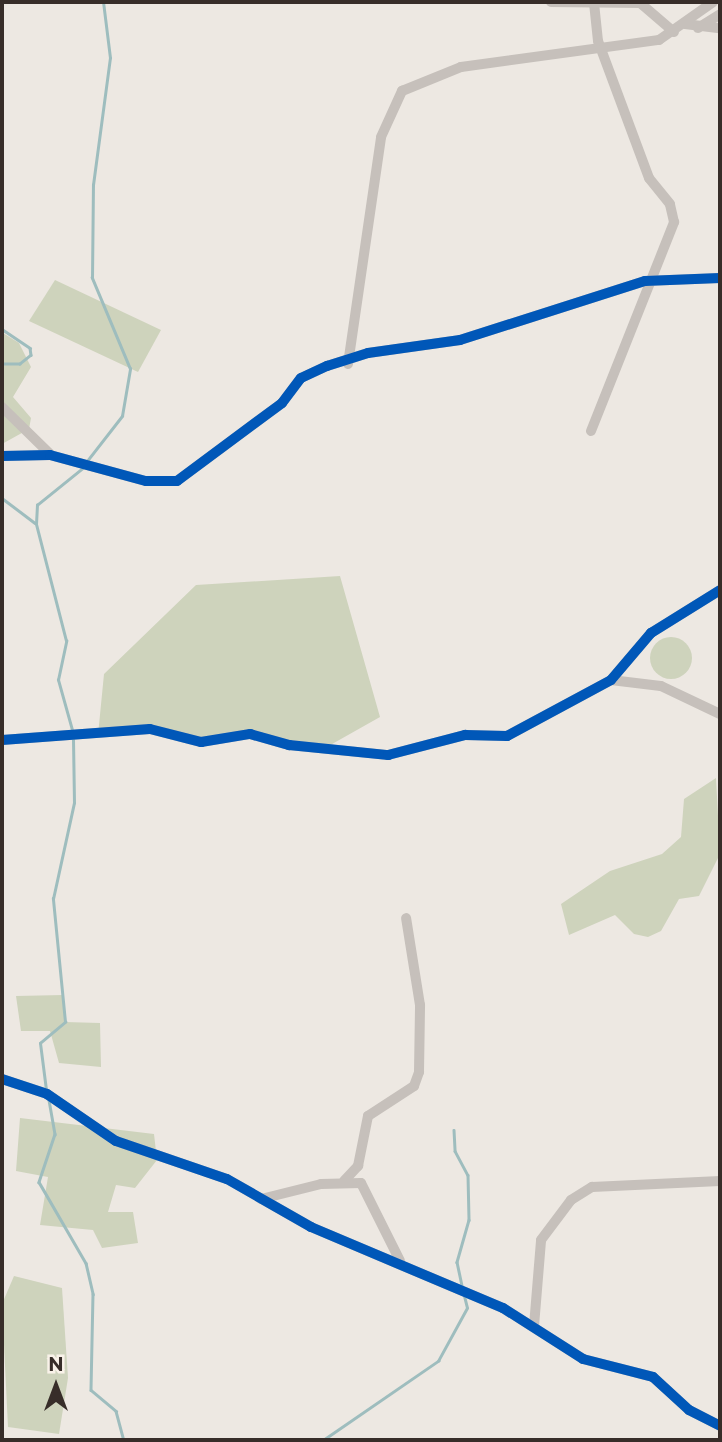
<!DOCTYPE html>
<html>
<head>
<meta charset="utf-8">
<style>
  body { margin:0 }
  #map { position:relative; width:722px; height:1442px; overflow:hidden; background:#ede8e2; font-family:Montserrat,sans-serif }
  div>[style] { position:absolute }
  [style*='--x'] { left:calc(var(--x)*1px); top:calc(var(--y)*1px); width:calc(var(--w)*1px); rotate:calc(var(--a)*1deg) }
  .green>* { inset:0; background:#ced3bc }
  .round { border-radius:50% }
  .stream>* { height:2.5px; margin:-1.25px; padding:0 1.25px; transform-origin:1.25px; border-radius:1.25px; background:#9ebdbe }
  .minor>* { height:10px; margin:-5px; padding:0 5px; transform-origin:5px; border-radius:5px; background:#c6c0bb }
  .cycleway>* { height:10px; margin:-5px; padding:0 5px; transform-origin:5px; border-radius:5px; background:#0057b8 }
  span { translate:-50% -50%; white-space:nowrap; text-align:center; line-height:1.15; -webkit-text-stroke:7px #f9f2e9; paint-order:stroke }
  .frame { position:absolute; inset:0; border:4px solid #372d29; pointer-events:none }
  .north { position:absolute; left:21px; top:1351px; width:70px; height:70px; -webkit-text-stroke:5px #f9f2e9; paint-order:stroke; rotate:0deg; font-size:19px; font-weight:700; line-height:28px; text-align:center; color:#372d29 }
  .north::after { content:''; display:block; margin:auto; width:24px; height:32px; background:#372d29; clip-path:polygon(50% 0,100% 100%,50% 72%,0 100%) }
</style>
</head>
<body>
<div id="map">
  <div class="green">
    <i style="clip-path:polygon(55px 280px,161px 330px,138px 372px,29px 321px)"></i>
    <i style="clip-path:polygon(3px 333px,19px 343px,31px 367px,13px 397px,31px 418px,29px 429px,2px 444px)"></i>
    <i style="clip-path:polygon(340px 576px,380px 717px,325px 748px,256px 733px,208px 743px,167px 729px,98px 735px,104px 674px,196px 585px)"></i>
    <i class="round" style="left:650px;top:637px;width:42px;height:42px"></i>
    <i style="clip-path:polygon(716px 778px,720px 854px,699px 896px,679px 899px,661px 931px,648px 937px,634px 934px,615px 915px,569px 935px,561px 904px,610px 871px,662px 854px,681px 837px,684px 799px)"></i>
    <i style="clip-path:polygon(63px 995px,65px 1022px,100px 1023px,101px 1067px,59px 1063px,50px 1031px,21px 1031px,16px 996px)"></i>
    <i style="clip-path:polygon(20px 1118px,154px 1134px,157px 1160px,135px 1188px,116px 1185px,108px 1212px,133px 1212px,138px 1243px,102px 1248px,93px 1230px,40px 1225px,48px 1177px,16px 1171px)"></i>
    <i style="clip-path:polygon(14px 1276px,62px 1288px,68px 1378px,59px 1434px,8px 1427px,2px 1304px)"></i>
  </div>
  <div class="stream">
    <i style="--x:2;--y:329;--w:34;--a:34"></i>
    <i style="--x:30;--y:348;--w:7;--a:82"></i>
    <i style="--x:31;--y:355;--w:14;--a:141"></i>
    <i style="--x:20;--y:364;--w:18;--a:180"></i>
    <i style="--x:87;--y:461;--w:57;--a:-52.1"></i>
    <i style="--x:122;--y:416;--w:48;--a:-80.3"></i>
    <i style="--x:130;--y:369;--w:99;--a:-112.7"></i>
    <i style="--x:92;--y:278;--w:93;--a:-89.4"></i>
    <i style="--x:93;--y:185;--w:128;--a:-82.4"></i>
    <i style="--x:110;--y:58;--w:56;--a:-97.1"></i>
    <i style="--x:2;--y:498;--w:41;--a:37.1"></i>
    <i style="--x:72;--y:730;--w:52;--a:-105.6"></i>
    <i style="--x:58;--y:680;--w:40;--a:-78"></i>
    <i style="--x:66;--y:641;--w:121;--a:-104.4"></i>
    <i style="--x:36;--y:524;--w:19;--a:-87"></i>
    <i style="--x:37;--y:505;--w:60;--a:-39"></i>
    <i style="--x:46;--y:1090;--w:47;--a:-97.3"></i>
    <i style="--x:40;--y:1043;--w:33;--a:-40"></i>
    <i style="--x:65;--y:1022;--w:124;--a:-95.6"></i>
    <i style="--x:53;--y:899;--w:98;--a:-77.7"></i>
    <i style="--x:74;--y:803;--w:66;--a:-90.9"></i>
    <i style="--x:49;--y:1100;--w:35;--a:80"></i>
    <i style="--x:55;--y:1134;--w:51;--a:108.4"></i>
    <i style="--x:39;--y:1182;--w:94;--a:59.9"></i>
    <i style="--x:86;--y:1263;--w:32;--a:77"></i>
    <i style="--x:93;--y:1294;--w:96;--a:91.2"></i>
    <i style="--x:91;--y:1390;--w:33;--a:40"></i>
    <i style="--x:116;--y:1411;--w:30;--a:75"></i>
    <i style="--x:454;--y:1130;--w:21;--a:87"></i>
    <i style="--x:455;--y:1151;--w:27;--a:62"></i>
    <i style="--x:468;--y:1175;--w:45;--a:88.7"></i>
    <i style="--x:469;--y:1220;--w:44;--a:105.9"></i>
    <i style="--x:457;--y:1262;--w:25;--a:78"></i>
    <i style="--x:323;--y:1440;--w:140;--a:-34.5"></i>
    <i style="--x:438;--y:1361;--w:60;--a:-61.3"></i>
    <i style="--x:467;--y:1308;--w:12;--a:-104"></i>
  </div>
  <div class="minor">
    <i style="--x:551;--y:2;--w:90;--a:0.6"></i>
    <i style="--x:639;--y:2;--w:46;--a:40.6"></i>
    <i style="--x:685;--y:24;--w:35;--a:7"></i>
    <i style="--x:698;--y:28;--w:26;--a:-32"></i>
    <i style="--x:348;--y:364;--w:229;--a:-81.7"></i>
    <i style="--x:381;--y:137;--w:51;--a:-65.5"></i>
    <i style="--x:402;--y:91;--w:64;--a:-22.1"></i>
    <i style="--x:461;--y:67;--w:200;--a:-7.8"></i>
    <i style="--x:659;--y:40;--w:66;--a:-35.1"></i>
    <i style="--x:2;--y:407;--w:67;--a:44.4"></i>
    <i style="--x:591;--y:431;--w:225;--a:-68.3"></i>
    <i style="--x:674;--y:222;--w:18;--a:-103"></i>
    <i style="--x:670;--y:204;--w:33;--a:-129"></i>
    <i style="--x:649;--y:178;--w:146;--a:-110.4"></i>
    <i style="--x:598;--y:41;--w:39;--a:-96"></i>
    <i style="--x:2;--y:456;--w:48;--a:-1.2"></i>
    <i style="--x:50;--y:455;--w:99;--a:15.2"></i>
    <i style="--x:146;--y:481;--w:31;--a:0"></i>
    <i style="--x:177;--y:481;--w:131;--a:-36.6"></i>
    <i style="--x:282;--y:403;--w:31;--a:-53"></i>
    <i style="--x:301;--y:378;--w:29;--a:-25"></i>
    <i style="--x:327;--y:366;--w:43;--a:-17.6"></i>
    <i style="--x:368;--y:353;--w:93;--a:-8"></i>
    <i style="--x:460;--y:340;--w:194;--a:-17.7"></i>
    <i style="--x:645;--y:281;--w:75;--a:-2.3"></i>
    <i style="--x:611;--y:680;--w:50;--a:6.8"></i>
    <i style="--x:661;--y:686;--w:65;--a:25.4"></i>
    <i style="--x:2;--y:740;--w:148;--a:-4.3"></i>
    <i style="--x:150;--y:729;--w:53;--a:14.3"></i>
    <i style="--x:201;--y:742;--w:50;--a:-9.3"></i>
    <i style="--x:250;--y:734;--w:41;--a:15.8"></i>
    <i style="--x:289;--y:745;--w:100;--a:5.8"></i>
    <i style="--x:388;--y:755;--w:80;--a:-14.6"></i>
    <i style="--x:465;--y:735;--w:42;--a:1.4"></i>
    <i style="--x:507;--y:736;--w:118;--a:-28.3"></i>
    <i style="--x:611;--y:680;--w:62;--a:-49.6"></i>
    <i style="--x:651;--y:633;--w:81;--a:-31.9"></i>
    <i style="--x:2;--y:1079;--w:47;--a:18.4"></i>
    <i style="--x:47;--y:1094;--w:83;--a:34.3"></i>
    <i style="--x:116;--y:1141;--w:117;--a:18.9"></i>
    <i style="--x:227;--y:1179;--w:97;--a:29.7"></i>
    <i style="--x:311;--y:1227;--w:208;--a:22.9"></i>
    <i style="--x:503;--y:1308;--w:95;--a:32.5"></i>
    <i style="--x:583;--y:1359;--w:72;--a:14.4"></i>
    <i style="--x:653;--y:1377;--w:49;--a:42.5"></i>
    <i style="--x:689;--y:1410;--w:35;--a:27"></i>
    <i style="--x:344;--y:1181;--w:21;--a:-47"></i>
    <i style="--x:358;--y:1166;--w:51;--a:-78.7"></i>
    <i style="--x:368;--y:1116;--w:55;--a:-33.1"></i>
    <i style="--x:414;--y:1086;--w:15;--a:-70"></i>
    <i style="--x:419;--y:1072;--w:67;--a:-89.1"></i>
    <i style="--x:420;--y:1005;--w:88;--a:-99.1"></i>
    <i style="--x:261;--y:1199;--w:62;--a:-14"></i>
    <i style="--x:321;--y:1184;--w:40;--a:-1.4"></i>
    <i style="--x:361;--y:1183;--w:87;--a:63.4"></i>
    <i style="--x:534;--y:1326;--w:86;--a:-85.3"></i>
    <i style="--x:541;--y:1240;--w:50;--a:-53.1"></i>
    <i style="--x:571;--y:1200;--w:25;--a:-32"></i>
    <i style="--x:592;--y:1187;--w:128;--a:-2.7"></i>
  </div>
  <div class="cycleway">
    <i style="--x:2;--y:456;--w:48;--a:-1.2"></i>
    <i style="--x:50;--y:455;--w:99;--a:15.2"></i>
    <i style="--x:146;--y:481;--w:31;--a:0"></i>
    <i style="--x:177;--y:481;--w:131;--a:-36.6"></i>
    <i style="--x:282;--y:403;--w:31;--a:-53"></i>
    <i style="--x:301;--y:378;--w:29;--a:-25"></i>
    <i style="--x:327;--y:366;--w:43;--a:-17.6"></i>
    <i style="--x:368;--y:353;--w:93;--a:-8"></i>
    <i style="--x:460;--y:340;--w:194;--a:-17.7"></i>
    <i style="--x:645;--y:281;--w:75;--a:-2.3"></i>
    <i style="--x:2;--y:740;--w:148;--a:-4.3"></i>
    <i style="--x:150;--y:729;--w:53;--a:14.3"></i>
    <i style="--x:201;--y:742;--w:50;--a:-9.3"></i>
    <i style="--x:250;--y:734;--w:41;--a:15.8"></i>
    <i style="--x:289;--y:745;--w:100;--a:5.8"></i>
    <i style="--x:388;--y:755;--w:80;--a:-14.6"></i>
    <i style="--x:465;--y:735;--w:42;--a:1.4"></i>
    <i style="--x:507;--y:736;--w:118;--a:-28.3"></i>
    <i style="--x:611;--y:680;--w:62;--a:-49.6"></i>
    <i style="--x:651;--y:633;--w:81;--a:-31.9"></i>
    <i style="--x:2;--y:1079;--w:47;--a:18.4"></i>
    <i style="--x:47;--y:1094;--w:83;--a:34.3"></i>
    <i style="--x:116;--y:1141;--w:117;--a:18.9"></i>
    <i style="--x:227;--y:1179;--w:97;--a:29.7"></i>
    <i style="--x:311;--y:1227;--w:208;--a:22.9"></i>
    <i style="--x:503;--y:1308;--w:95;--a:32.5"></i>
    <i style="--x:583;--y:1359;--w:72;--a:14.4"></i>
    <i style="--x:653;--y:1377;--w:49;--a:42.5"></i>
    <i style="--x:689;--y:1410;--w:35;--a:27"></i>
  </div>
  <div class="frame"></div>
  <div class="north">N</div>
</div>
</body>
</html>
